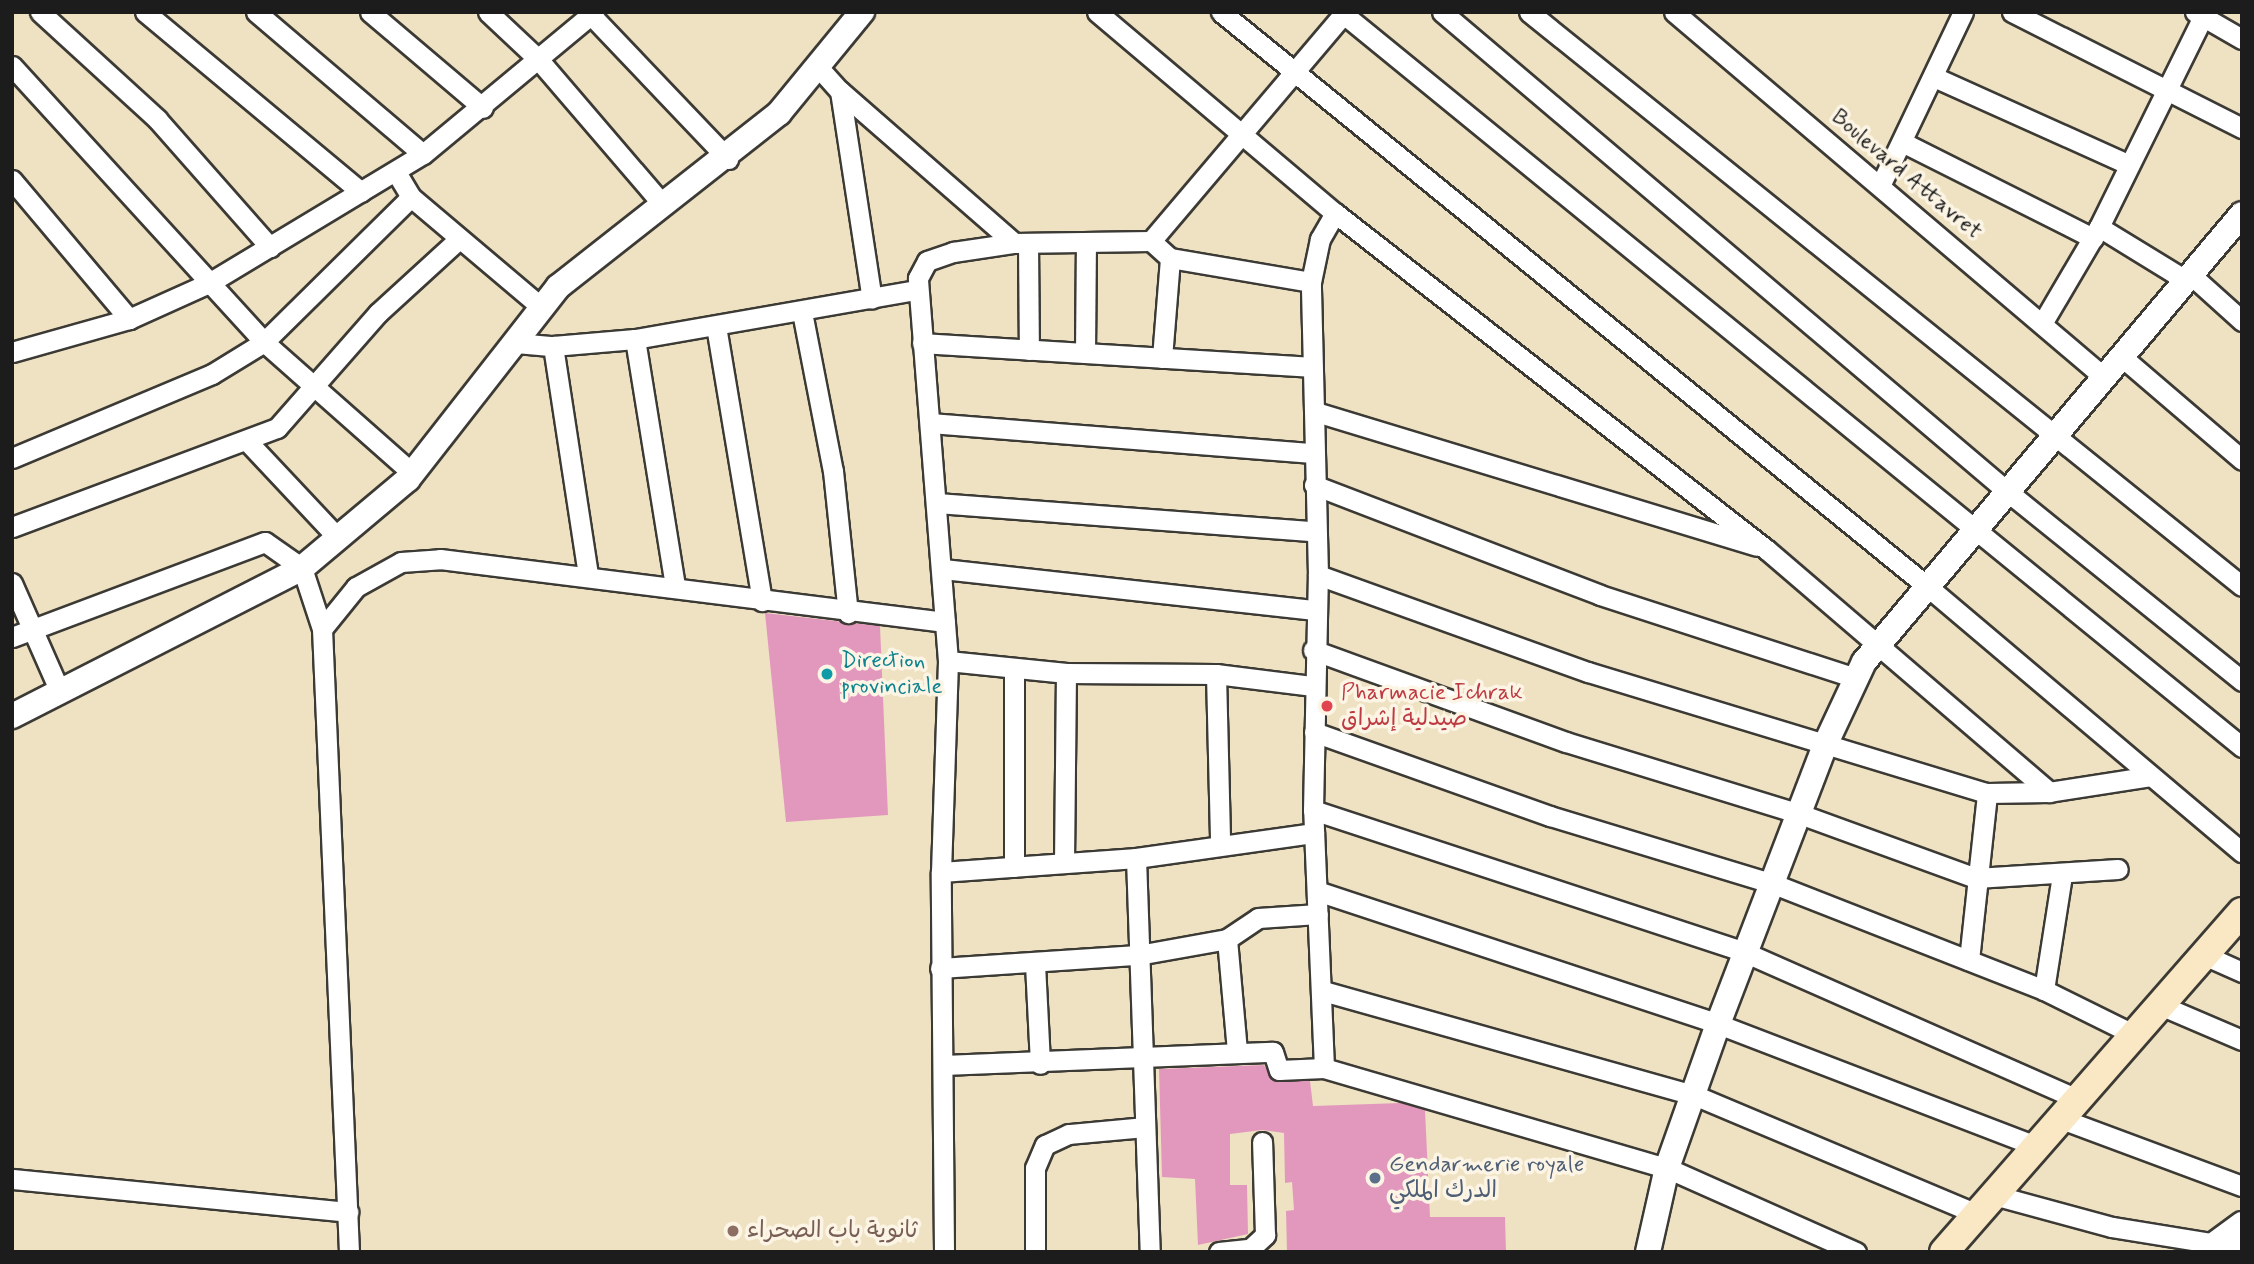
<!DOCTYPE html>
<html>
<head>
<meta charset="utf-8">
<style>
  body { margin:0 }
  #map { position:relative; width:2254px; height:1264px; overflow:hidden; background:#efe2c2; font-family:Mynerve,"Playpen Sans Arabic",sans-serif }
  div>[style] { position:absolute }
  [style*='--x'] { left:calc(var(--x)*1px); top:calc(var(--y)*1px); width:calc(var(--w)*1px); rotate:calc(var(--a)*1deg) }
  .building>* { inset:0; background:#e298bc }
  .roads { filter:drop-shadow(2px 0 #3c3a35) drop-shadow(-2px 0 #3c3a35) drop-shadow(0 2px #3c3a35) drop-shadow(0 -2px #3c3a35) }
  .minor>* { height:19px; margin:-9.5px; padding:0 9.5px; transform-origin:9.5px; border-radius:9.5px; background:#fff }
  .tertiary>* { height:24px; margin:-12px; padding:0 12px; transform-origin:12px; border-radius:12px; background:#fff }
  .secondary>* { height:28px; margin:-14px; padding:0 14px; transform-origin:14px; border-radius:14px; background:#fae7c3 }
  .dots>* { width:19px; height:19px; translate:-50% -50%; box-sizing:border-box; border:4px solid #fcf5e5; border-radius:50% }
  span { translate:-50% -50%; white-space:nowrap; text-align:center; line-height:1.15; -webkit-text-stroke:7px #fcf5e5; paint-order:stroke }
  .street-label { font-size:23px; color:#1c1c1c }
  .culture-label { font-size:23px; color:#0d838f }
  .left { translate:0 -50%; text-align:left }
  .health-label { font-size:23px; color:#be3a42 }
  .service-label { font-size:23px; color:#4e5e75 }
  .education-label { font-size:23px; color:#785e54 }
  .frame { position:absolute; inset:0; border:14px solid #1c1c1c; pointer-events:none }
</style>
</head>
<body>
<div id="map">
  <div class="building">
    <i style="clip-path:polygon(765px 613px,880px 626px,888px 815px,786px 822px)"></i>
    <i style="clip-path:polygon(1264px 1065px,1273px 1080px,1310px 1081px,1313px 1106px,1401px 1103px,1425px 1110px,1430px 1217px,1505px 1217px,1506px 1252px,1287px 1252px,1286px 1211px,1294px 1210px,1292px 1182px,1285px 1183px,1284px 1133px,1262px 1130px,1230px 1134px,1230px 1185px,1247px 1185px,1248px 1234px,1198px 1245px,1195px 1179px,1162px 1177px,1159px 1069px)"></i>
  </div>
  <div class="roads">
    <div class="minor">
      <i style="--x:40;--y:12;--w:159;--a:42.4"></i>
      <i style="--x:157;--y:119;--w:171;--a:48.6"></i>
      <i style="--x:145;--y:12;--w:281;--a:39.8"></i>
      <i style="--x:256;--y:12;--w:219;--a:40.4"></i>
      <i style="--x:370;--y:12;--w:148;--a:40.3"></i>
      <i style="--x:488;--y:12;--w:69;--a:43.2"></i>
      <i style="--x:538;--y:59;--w:192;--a:49.4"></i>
      <i style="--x:1097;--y:12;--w:312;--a:40.2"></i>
      <i style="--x:1335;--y:213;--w:548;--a:37.96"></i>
      <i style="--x:1767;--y:550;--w:372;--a:40.6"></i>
      <i style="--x:2049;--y:792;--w:103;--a:-8.9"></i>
      <i style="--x:1221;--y:12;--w:911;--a:39.12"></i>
      <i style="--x:1928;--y:587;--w:411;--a:40.2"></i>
      <i style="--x:1341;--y:12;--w:1163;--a:39.21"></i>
      <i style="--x:1442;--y:12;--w:742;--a:40.3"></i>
      <i style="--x:2008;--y:492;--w:301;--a:38.9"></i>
      <i style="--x:1529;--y:12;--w:915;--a:38.84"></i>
      <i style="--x:1674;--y:12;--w:565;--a:40.34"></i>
      <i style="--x:2012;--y:12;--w:258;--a:26.8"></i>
      <i style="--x:2195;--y:12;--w:54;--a:29.9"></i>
      <i style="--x:591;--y:15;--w:199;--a:46.4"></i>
      <i style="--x:12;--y:66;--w:374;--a:47.6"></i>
      <i style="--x:264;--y:342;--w:198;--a:41.5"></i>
      <i style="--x:819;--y:68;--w:31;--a:48"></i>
      <i style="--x:840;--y:91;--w:210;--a:81.3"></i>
      <i style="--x:1934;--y:77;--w:213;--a:24.2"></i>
      <i style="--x:840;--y:91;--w:231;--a:41.1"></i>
      <i style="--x:1902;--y:142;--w:214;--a:26.7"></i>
      <i style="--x:396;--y:172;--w:29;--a:59"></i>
      <i style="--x:411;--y:197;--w:170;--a:40.2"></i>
      <i style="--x:12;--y:180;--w:182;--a:49.9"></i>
      <i style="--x:1880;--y:186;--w:193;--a:-64.5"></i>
      <i style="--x:2099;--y:227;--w:103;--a:31.5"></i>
      <i style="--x:1151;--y:241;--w:25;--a:42"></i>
      <i style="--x:1170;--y:258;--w:143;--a:9.7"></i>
      <i style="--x:1028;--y:243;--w:107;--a:89.5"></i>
      <i style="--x:2191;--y:275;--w:69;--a:42"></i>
      <i style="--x:802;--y:312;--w:162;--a:79"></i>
      <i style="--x:833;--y:471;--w:143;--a:84"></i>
      <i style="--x:2043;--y:322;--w:110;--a:-59.5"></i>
      <i style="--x:2099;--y:227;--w:234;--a:-63.7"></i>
      <i style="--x:716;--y:326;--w:279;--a:80.5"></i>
      <i style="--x:635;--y:339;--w:251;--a:80.8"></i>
      <i style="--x:516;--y:343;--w:37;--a:5"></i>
      <i style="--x:553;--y:346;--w:82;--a:-4.9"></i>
      <i style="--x:635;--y:339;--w:285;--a:-9.9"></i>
      <i style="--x:922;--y:343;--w:391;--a:3.5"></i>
      <i style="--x:553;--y:346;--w:233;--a:81.3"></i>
      <i style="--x:12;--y:352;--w:122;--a:-15.8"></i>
      <i style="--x:129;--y:319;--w:88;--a:-24.2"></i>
      <i style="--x:209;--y:283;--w:250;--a:-31.1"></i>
      <i style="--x:423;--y:154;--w:222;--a:-39.7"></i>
      <i style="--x:1085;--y:353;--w:106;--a:-89.5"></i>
      <i style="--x:2122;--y:357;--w:158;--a:40.6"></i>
      <i style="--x:1162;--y:358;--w:100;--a:-85.4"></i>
      <i style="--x:1316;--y:412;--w:460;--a:16.9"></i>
      <i style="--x:930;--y:423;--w:384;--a:4.5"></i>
      <i style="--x:247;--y:441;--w:133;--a:46.8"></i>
      <i style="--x:12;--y:458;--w:217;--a:-22.8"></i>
      <i style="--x:212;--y:374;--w:61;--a:-31.6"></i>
      <i style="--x:264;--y:342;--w:206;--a:-44.6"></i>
      <i style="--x:1314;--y:485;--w:306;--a:21"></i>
      <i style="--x:1600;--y:595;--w:268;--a:18"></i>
      <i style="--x:937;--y:503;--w:377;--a:4.3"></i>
      <i style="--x:12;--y:527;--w:283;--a:-20.5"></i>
      <i style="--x:277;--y:428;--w:153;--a:-48.7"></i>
      <i style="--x:378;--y:313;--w:110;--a:-42.4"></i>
      <i style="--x:943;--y:569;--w:372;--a:6.3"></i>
      <i style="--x:1318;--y:575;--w:287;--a:19.8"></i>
      <i style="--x:1588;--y:672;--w:417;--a:16.9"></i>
      <i style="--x:1987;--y:793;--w:62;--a:-0.9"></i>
      <i style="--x:12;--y:583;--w:119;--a:66.2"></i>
      <i style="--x:12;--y:637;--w:270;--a:-20.6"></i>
      <i style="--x:265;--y:542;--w:45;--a:35.1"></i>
      <i style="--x:302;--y:568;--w:64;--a:71.8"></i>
      <i style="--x:1313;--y:650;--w:269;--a:20"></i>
      <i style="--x:1566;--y:742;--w:245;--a:17.1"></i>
      <i style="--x:1800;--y:814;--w:187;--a:20"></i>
      <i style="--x:1976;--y:878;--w:142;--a:-3.6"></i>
      <i style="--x:948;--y:661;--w:119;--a:5.8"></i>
      <i style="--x:1066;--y:673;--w:150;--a:0.4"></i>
      <i style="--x:1216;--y:674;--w:98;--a:7.1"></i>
      <i style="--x:1014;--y:669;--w:198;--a:90"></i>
      <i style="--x:1216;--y:674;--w:167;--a:88.6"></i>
      <i style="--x:1314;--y:732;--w:251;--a:19.6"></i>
      <i style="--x:1550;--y:816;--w:234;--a:16.9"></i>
      <i style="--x:1774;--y:884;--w:290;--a:21.4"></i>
      <i style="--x:2044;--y:990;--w:102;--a:26.3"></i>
      <i style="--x:1313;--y:810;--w:454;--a:18.2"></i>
      <i style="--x:1744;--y:952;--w:364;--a:23.8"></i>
      <i style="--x:1136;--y:858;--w:394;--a:88"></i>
      <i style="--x:1064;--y:863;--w:190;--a:-89.4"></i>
      <i style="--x:941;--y:872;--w:196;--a:-4.1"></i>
      <i style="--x:1136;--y:858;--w:180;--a:-8"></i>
      <i style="--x:1317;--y:891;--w:422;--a:18.3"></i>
      <i style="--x:1718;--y:1024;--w:338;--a:21"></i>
      <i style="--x:1227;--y:939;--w:113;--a:84.9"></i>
      <i style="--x:2204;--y:955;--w:42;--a:24.1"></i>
      <i style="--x:1969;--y:960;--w:168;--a:-83.8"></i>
      <i style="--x:1035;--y:964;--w:100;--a:87.1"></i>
      <i style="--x:940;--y:968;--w:198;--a:-3.8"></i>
      <i style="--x:1138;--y:955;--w:90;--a:-10.2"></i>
      <i style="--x:1227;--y:939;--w:37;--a:-34"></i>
      <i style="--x:1258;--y:918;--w:60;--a:-3.8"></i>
      <i style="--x:2044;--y:990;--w:116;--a:-81.1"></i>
      <i style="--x:1323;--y:991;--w:385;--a:15.7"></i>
      <i style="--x:1694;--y:1095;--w:307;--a:22.8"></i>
      <i style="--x:2160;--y:1005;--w:89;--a:23.1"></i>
      <i style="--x:943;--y:1065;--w:330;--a:-2.3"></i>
      <i style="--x:1273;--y:1052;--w:19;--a:72"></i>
      <i style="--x:1279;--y:1070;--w:45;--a:-2.5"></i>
      <i style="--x:1324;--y:1068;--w:357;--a:16.3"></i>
      <i style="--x:1667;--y:1168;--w:207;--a:24"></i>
      <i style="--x:1324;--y:1068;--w:258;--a:-92.4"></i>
      <i style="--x:1313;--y:810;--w:235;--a:-88.8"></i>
      <i style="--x:1318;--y:575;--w:293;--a:-91.4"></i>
      <i style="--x:1311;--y:282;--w:44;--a:-78.2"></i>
      <i style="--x:1320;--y:239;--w:30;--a:-60"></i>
      <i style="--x:2059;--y:1118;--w:195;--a:20.4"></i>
      <i style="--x:12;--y:1179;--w:338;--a:5.6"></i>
      <i style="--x:1994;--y:1195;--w:122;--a:15.2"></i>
      <i style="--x:2112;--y:1227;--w:132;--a:9.2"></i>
      <i style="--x:349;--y:1252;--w:624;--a:-92.48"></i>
      <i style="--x:322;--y:629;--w:54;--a:-51"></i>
      <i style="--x:356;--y:587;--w:51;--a:-29.1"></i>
      <i style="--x:401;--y:562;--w:39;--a:-4"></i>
      <i style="--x:440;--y:559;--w:509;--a:7.11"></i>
      <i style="--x:944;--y:1252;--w:380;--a:-90.5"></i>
      <i style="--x:941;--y:872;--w:211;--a:-88.1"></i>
      <i style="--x:948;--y:661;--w:384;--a:-94.5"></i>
      <i style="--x:918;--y:278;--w:19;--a:-62"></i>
      <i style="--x:927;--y:261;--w:28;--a:-19"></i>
      <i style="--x:953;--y:252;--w:62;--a:-8.4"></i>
      <i style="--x:1014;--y:243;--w:137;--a:-0.8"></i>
      <i style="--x:1151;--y:241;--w:300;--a:-49.7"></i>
      <i style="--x:1035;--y:1252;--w:84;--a:-90"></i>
      <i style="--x:1035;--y:1168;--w:25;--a:-67"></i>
      <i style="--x:1045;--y:1145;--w:26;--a:-25"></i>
      <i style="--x:1069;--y:1134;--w:75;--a:-5.3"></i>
      <i style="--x:1219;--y:1252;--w:31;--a:-6"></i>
      <i style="--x:1250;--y:1249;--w:21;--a:-43"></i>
      <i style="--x:1265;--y:1235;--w:93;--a:-91.8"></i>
    </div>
    <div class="tertiary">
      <i style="--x:12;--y:716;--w:326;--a:-27"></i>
      <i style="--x:302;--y:568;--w:138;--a:-40"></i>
      <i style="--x:408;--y:479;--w:244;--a:-52"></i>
      <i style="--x:558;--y:287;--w:281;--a:-38.2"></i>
      <i style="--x:779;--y:113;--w:131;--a:-50.6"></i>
      <i style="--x:1648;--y:1252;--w:86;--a:-77.3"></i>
      <i style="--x:1667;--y:1168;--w:153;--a:-70.5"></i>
      <i style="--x:1718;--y:1024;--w:301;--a:-69"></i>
      <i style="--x:1826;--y:743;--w:89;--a:-64.9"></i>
      <i style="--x:1864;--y:662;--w:586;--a:-49.84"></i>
      <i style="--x:2204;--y:1252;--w:47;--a:-36.4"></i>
    </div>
    <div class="secondary">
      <i style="--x:1944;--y:1252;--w:452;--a:-48.8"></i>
    </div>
  </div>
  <div class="dots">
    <i style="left:827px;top:674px;background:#0f9aa8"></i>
    <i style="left:1327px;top:706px;background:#e0444e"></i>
    <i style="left:1375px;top:1178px;background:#5c6f8a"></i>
    <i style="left:733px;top:1231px;background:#8d6e63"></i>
  </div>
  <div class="street-label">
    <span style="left:1906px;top:175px;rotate:40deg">Boulevard Attavret</span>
  </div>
  <div class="culture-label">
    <span class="left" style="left:841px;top:674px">Direction<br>provinciale</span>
  </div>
  <div class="health-label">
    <span class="left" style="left:1341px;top:706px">Pharmacie Ichrak<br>صيدلية إشراق</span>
  </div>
  <div class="service-label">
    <span class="left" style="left:1389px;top:1178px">Gendarmerie royale<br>الدرك الملكي</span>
  </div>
  <div class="education-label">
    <span class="left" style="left:747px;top:1231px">ثانوية باب الصحراء</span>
  </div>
  <div class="frame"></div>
</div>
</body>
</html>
